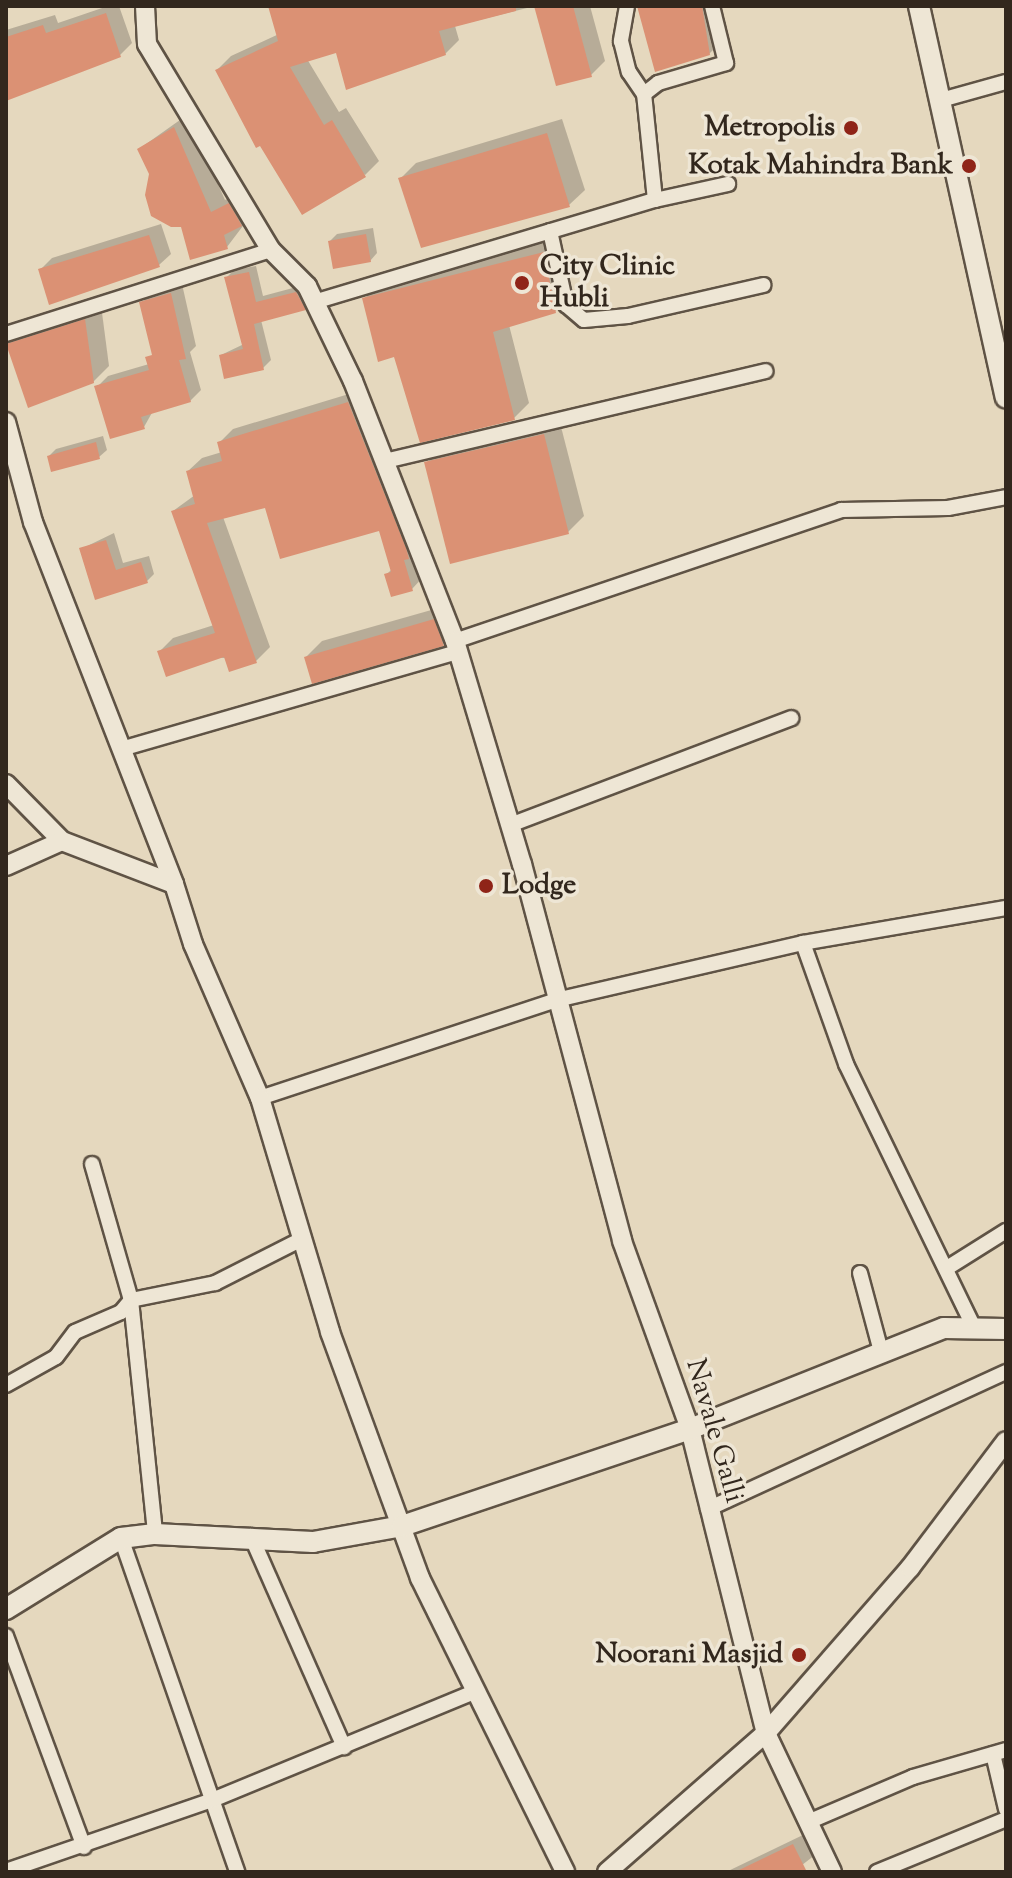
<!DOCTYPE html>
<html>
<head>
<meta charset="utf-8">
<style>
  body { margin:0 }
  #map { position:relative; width:1012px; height:1878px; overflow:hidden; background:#e5d8be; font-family:"Sorts Mill Goudy",serif }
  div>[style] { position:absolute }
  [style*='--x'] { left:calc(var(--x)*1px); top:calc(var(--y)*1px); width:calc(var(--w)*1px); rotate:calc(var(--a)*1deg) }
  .shadow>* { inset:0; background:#0003 }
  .building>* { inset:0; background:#db9174 }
  .roads { filter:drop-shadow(2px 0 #5f5345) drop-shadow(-2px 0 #5f5345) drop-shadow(0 2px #5f5345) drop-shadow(0 -2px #5f5345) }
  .minor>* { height:14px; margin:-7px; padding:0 7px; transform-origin:7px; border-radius:7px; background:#eee6d5 }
  .tertiary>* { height:18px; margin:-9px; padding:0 9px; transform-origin:9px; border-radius:9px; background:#eee6d5 }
  .secondary>* { height:20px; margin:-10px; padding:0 10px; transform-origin:10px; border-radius:10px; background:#eee6d5 }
  .dots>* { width:22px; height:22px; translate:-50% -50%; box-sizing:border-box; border:4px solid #eee6d5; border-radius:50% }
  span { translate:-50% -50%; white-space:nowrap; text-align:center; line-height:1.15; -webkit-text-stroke:7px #eee6d5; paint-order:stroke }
  .poi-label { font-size:28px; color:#32271d; font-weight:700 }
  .right { translate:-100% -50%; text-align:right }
  .left { translate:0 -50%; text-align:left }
  .street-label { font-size:28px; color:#32271d }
  .frame { position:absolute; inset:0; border:8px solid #32271d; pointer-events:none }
</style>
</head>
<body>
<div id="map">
  <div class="shadow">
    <i style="clip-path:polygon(108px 6px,119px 6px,132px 43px,120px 55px,6px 98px,6px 30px,55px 15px,58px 23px)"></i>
    <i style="clip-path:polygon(270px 6px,535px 6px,455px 26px,459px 40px,445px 54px,337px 51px,307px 59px,339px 112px,346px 108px,379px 161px,365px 175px,217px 70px,231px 56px,279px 34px)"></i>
    <i style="clip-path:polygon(536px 6px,590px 6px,605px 61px,591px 75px)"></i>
    <i style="clip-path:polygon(637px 6px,718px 6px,723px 40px,709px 54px)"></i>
    <i style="clip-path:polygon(187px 115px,225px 200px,243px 191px,255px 210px,227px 247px,182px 225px,139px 149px)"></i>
    <i style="clip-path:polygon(562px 119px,585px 190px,569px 205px,401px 178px,416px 163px)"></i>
    <i style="clip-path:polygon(161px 224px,171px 254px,159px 265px,40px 270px,52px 258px)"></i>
    <i style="clip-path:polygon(373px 228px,377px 253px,370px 261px,330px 241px,337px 234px)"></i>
    <i style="clip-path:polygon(559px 238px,570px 296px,555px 311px,509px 325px,529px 403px,514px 418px,396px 355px,364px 299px,379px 284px)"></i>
    <i style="clip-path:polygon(256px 266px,263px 296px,304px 285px,312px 301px,304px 309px,261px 320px,271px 360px,263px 368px,221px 355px,244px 344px,226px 278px,234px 270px)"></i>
    <i style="clip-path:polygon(182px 284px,196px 346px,190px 352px,201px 390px,190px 401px,153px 411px,144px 427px,97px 387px,108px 376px,149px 364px,154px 351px,142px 303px,152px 292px)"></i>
    <i style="clip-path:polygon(101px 305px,109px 366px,93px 382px,8px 344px,24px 329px)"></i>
    <i style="clip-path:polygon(362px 390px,425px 575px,412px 589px,386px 575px,392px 569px,380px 528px,266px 506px,223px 517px,270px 647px,256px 661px,159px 652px,173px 638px,214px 625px,173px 511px,195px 495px,188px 471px,202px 458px,222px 452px,220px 442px,233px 429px)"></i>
    <i style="clip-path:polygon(559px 419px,584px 516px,568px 532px,427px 463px,442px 447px)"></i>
    <i style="clip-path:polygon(103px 436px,107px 450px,99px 457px,49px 456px,56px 449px)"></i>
    <i style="clip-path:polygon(114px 533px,123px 563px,149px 556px,154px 574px,147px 581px,96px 597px,81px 549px)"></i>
    <i style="clip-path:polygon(449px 605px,459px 628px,443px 644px,306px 657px,322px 641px)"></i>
    <i style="clip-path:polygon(805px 1834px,815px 1855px,793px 1872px,726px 1872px)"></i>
  </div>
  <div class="building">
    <i style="clip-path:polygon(268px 6px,516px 6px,516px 11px,439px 31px,446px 55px,346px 90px,336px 53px,290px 67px,324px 125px,332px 120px,366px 177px,302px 215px,260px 146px,256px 148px,215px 70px,278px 41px)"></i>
    <i style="clip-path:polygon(534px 6px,573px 6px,592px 77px,556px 86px)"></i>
    <i style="clip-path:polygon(637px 6px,702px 6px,710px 55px,655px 72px)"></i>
    <i style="clip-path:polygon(106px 13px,121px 57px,6px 101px,6px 37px,43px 25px,46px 33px)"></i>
    <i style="clip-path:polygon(174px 127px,211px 212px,229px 203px,242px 226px,224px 235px,228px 249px,190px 260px,181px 227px,171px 227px,151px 216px,145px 195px,149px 174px,137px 149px)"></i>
    <i style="clip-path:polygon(547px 133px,570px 207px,421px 248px,398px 178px)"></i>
    <i style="clip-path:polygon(366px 234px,371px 262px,333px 269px,328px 241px)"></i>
    <i style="clip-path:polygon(149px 235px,160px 267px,49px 305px,38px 269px)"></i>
    <i style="clip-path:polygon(544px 252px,556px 313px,493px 332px,515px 420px,420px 443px,394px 357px,378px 362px,362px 298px)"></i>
    <i style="clip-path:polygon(249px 272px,256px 302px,296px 292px,306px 310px,254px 324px,264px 370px,224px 379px,219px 355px,243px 349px,224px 277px)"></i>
    <i style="clip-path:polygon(171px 293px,186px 359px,179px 360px,191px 402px,141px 417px,145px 429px,110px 439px,94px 386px,149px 370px,145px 357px,152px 355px,139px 302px)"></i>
    <i style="clip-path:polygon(85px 319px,94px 383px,28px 408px,6px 344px)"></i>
    <i style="clip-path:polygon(348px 402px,406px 548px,409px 559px,404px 560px,413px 591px,391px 597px,384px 574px,391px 572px,379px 531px,280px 559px,265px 508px,207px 523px,257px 663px,229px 672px,224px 657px,166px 677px,157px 651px,215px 633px,171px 511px,195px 504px,186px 471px,222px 461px,217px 442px)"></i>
    <i style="clip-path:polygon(544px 434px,569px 534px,450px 564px,424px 462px)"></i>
    <i style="clip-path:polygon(96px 442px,100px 459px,51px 472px,47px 456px)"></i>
    <i style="clip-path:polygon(106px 540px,116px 570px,141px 562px,148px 583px,95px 600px,79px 548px)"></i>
    <i style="clip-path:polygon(434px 619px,444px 646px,312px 684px,304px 657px)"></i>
    <i style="clip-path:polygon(793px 1844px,807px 1872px,735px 1872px)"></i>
  </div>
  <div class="roads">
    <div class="minor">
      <i style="--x:627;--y:6;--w:36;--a:100"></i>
      <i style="--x:621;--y:41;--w:32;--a:76"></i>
      <i style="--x:629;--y:72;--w:27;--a:56"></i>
      <i style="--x:941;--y:100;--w:67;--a:-15.5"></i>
      <i style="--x:655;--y:200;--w:107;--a:-95.9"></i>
      <i style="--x:644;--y:94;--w:18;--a:-38"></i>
      <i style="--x:658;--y:83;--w:71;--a:-16.4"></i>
      <i style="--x:726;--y:63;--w:59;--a:-103.8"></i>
      <i style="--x:550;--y:231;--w:76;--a:77.8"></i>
      <i style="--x:566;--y:305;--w:23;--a:40"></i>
      <i style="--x:584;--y:320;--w:44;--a:-5.2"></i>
      <i style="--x:628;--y:316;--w:139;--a:-12.9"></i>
      <i style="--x:314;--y:302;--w:356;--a:-16.7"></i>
      <i style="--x:655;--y:200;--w:75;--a:-12.4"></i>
      <i style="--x:6;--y:334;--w:278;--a:-17.6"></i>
      <i style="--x:385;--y:461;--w:391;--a:-13.3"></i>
      <i style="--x:455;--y:641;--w:408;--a:-18.7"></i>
      <i style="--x:841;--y:510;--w:107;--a:-1.1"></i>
      <i style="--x:948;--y:508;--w:59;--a:-10.7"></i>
      <i style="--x:121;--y:749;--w:351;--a:-16.1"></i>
      <i style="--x:510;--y:825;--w:301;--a:-20.8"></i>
      <i style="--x:803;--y:943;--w:128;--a:70.4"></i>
      <i style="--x:846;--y:1064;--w:291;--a:64.1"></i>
      <i style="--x:260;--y:1098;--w:312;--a:-18.3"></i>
      <i style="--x:556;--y:1000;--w:253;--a:-13"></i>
      <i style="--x:803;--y:943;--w:206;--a:-9.8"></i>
      <i style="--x:92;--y:1164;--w:141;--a:74"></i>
      <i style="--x:131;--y:1300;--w:235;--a:84.1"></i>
      <i style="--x:947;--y:1268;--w:70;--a:-32.1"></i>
      <i style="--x:860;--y:1273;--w:85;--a:75"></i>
      <i style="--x:6;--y:1385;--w:57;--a:-29.2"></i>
      <i style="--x:56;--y:1357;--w:31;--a:-53"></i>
      <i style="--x:75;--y:1332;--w:50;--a:-23.5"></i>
      <i style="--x:121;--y:1312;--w:16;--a:-50"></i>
      <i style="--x:131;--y:1300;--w:86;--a:-11.4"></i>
      <i style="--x:215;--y:1283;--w:97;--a:-26.8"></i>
      <i style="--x:708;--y:1509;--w:328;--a:-24.7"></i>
      <i style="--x:251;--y:1536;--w:231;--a:66.2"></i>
      <i style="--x:121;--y:1538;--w:354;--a:70.8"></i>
      <i style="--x:6;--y:1636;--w:225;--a:69.7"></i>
      <i style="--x:993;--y:1754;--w:57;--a:76.7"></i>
      <i style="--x:808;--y:1822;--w:114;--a:-23.2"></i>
      <i style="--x:913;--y:1777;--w:97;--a:-16.2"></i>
      <i style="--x:6;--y:1871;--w:218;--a:-19"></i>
      <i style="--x:212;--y:1800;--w:283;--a:-22.4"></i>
      <i style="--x:877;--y:1872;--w:139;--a:-22.3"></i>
    </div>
    <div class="tertiary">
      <i style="--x:145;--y:6;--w:38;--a:87"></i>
      <i style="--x:147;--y:44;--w:240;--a:59"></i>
      <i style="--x:271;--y:250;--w:51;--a:45"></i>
      <i style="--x:307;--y:286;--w:106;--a:64.2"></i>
      <i style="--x:353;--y:381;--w:279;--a:68.6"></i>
      <i style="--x:455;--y:641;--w:233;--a:73.3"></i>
      <i style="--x:522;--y:864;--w:390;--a:75.1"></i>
      <i style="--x:622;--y:1241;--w:200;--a:70.1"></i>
      <i style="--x:690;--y:1429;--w:313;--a:76"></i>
      <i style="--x:766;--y:1733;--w:154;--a:64.6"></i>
      <i style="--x:6;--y:422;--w:104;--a:74.9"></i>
      <i style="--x:33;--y:522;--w:388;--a:68.7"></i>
      <i style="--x:6;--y:784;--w:80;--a:45.5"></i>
      <i style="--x:62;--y:841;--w:120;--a:21"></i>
      <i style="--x:174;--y:884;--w:63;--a:72.4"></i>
      <i style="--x:193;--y:944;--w:168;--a:66.5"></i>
      <i style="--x:260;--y:1098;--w:244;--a:73.3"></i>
      <i style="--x:330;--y:1332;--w:262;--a:69.9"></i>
      <i style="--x:420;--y:1578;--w:328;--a:63.7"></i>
      <i style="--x:6;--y:866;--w:61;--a:-24.1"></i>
      <i style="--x:607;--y:1872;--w:211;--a:-41.2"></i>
      <i style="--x:766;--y:1733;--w:219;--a:-48.9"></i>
      <i style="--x:910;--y:1568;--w:159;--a:-52.9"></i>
    </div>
    <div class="secondary">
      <i style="--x:919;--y:6;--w:401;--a:77.5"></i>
      <i style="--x:6;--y:1609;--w:135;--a:-31.7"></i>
      <i style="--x:121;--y:1538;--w:34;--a:-7"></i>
      <i style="--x:155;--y:1534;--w:158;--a:2.9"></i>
      <i style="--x:313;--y:1542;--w:90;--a:-10.2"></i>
      <i style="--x:402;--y:1526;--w:304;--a:-18.6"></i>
      <i style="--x:690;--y:1429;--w:273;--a:-21.7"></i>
      <i style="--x:944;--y:1328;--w:62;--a:0.9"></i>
    </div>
  </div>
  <div class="dots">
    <i style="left:851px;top:128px;background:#8f2418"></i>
    <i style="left:969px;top:166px;background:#8f2418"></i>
    <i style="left:522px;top:283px;background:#8f2418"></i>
    <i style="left:486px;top:886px;background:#8f2418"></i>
    <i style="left:799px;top:1655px;background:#8f2418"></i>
  </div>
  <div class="poi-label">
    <span class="right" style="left:835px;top:128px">Metropolis</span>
    <span class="right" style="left:953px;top:166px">Kotak Mahindra Bank</span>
    <span class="left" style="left:540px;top:283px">City Clinic<br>Hubli</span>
    <span class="left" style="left:502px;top:886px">Lodge</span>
    <span class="right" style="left:783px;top:1655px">Noorani Masjid</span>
  </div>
  <div class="street-label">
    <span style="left:714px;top:1431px;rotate:74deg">Navale Galli</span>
  </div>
  <div class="frame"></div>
</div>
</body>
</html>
